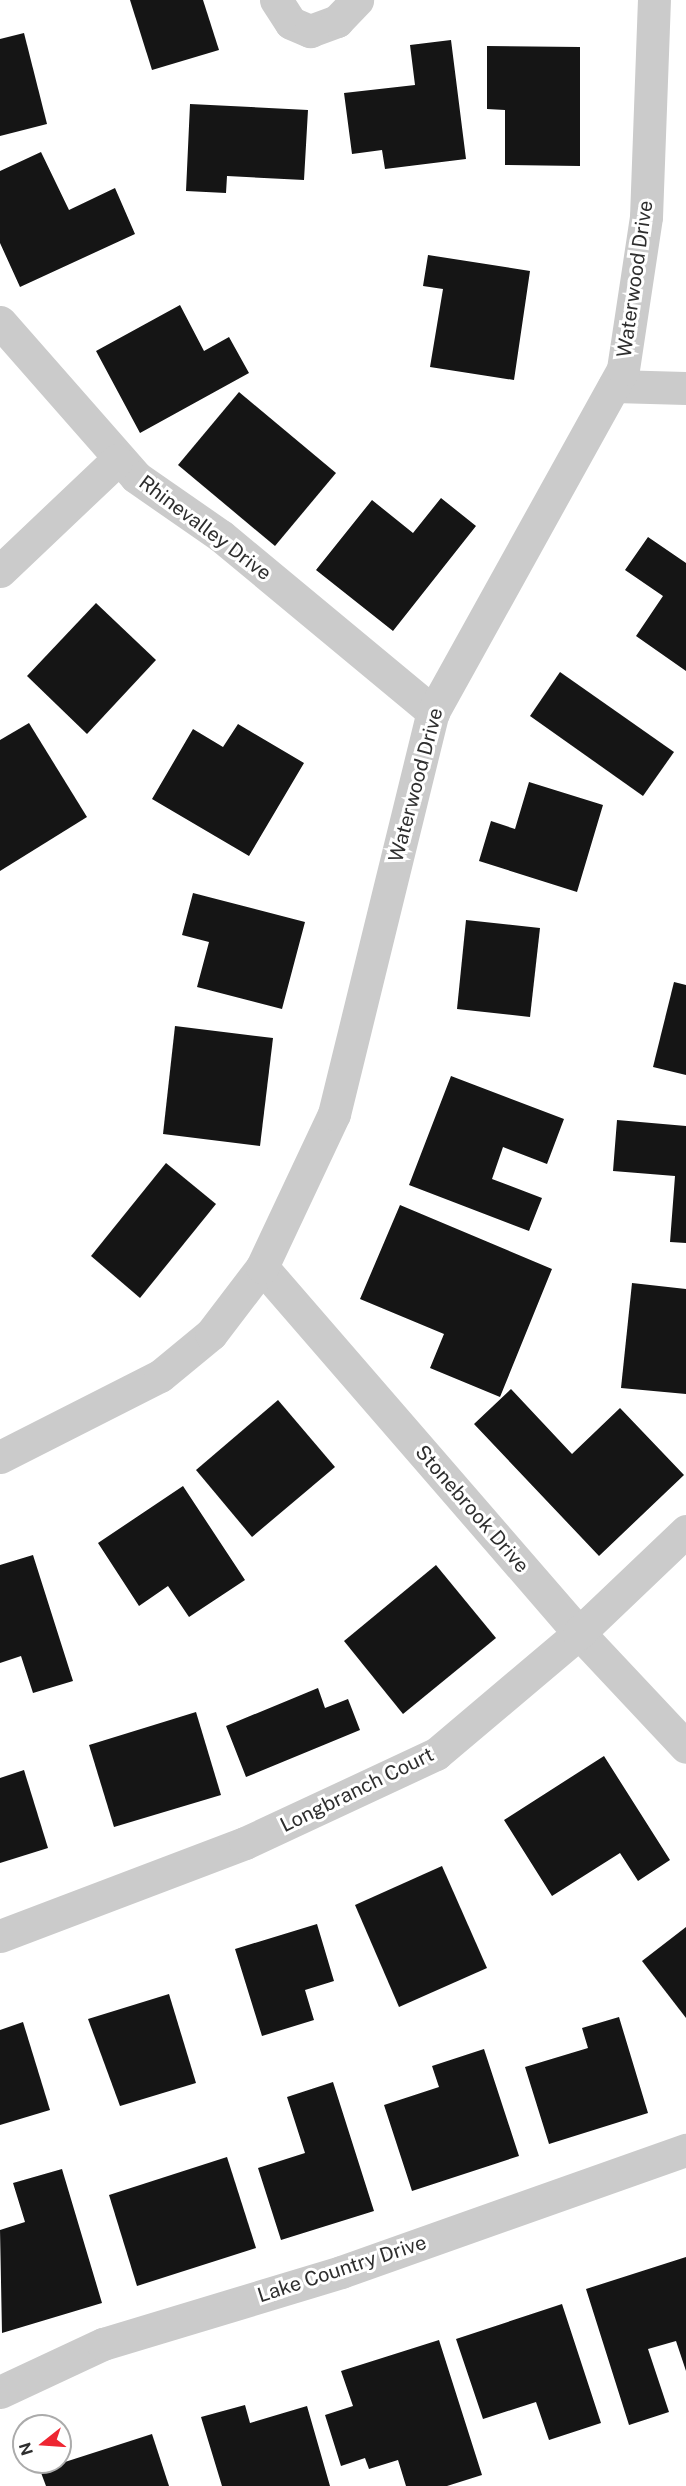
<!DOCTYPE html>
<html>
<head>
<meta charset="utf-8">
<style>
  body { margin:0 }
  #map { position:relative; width:686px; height:2486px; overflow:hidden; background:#fff; font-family:"Public Sans",sans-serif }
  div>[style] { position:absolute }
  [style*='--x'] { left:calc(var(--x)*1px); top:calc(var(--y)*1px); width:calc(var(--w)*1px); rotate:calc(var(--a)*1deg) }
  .building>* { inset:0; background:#151515 }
  .minor>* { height:33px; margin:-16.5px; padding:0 16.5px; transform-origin:16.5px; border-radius:16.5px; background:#cbcbcb }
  span { translate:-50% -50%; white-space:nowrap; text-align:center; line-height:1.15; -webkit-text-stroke:6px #fff; paint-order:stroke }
  .street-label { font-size:20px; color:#2e2e2e }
  .north { position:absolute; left:12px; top:2414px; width:60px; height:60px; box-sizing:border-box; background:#fff; border:2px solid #ababab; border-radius:50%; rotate:253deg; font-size:16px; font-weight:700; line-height:24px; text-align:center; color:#2e2e2e }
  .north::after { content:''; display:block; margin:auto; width:21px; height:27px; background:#ee2632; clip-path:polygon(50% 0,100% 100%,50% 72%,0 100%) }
</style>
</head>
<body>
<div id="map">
  <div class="building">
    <i style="clip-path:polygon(130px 0,203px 0,219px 50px,152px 70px)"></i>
    <i style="clip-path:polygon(24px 33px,47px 124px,0 136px,0 39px)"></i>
    <i style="clip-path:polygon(451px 40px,466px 159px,385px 169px,382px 150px,352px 154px,344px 93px,415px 85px,410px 45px)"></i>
    <i style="clip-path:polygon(487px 46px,580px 47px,580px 166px,505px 165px,505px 110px,487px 109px)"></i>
    <i style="clip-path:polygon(190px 104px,308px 110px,304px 180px,227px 176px,226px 193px,186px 191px)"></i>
    <i style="clip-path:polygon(41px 152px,69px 210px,115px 188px,135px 234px,20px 287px,0 243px,0 171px)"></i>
    <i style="clip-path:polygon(428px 255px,530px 271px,514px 380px,430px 367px,443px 289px,423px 286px)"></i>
    <i style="clip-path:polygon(180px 305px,204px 351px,229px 337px,249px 373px,140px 433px,96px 351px)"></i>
    <i style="clip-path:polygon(239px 392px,336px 473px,275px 546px,178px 465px)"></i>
    <i style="clip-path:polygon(441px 498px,476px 526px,393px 631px,316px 570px,372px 500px,413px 533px)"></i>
    <i style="clip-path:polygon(648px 537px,686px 563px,686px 671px,636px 636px,663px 596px,625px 570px)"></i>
    <i style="clip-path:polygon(96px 603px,156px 660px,87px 734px,27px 676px)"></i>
    <i style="clip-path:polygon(560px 672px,674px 752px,643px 796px,530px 716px)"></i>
    <i style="clip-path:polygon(29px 723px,87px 817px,0 871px,0 740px)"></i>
    <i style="clip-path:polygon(238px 724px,304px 763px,249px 856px,152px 799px,193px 729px,223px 747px)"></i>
    <i style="clip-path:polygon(529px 782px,603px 805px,577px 892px,479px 861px,491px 821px,515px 829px)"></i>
    <i style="clip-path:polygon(193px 893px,305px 922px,282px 1009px,197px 987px,209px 942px,182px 935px)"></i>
    <i style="clip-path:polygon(466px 920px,540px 928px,530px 1017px,457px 1009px)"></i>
    <i style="clip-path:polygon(674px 982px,686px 985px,686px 1075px,653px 1067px)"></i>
    <i style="clip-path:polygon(175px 1026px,273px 1038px,260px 1146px,163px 1134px)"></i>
    <i style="clip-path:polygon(451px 1076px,564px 1119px,547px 1164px,503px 1147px,492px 1179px,542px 1198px,529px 1231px,409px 1185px)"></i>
    <i style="clip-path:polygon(617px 1120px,686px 1126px,686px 1243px,670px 1242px,675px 1176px,613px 1171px)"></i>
    <i style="clip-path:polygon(166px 1163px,216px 1204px,140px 1298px,91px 1256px)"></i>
    <i style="clip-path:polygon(400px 1205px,552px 1269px,500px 1397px,430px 1368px,444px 1334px,360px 1299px)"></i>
    <i style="clip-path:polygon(632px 1283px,686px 1289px,686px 1394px,621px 1388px)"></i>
    <i style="clip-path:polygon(511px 1389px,572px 1454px,620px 1408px,684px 1475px,599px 1556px,474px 1424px)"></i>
    <i style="clip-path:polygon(278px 1400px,335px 1467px,252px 1537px,196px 1470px)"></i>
    <i style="clip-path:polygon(183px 1486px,245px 1580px,189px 1617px,168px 1586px,139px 1606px,98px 1543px)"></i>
    <i style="clip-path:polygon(33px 1555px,73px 1681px,33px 1693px,21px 1656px,0 1663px,0 1565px)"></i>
    <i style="clip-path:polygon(436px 1565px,496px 1638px,403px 1714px,344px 1641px)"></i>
    <i style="clip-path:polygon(318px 1688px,325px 1708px,348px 1699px,360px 1730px,246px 1777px,226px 1726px)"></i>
    <i style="clip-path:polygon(196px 1712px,221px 1795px,114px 1827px,89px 1745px)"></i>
    <i style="clip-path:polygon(604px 1756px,670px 1860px,638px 1881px,620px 1853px,552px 1896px,504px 1820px)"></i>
    <i style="clip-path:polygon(24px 1770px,48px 1848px,0 1863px,0 1778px)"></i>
    <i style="clip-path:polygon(442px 1866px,487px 1968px,399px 2007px,355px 1905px)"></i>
    <i style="clip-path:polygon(317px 1924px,334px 1981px,305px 1990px,314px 2020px,262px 2036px,235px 1949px)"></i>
    <i style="clip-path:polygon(686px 1927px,686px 2018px,642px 1961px)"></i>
    <i style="clip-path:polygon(169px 1994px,196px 2083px,120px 2106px,88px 2019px)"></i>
    <i style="clip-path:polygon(619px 2017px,648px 2113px,549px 2144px,525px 2067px,588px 2048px,582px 2028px)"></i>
    <i style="clip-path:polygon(23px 2022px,50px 2110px,0 2125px,0 2030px)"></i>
    <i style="clip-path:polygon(484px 2049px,519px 2156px,412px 2191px,384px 2105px,439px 2087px,432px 2066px)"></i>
    <i style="clip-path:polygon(333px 2082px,374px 2211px,281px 2240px,258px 2168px,305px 2153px,287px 2097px)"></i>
    <i style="clip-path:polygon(227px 2157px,256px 2248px,137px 2286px,109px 2195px)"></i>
    <i style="clip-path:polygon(62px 2169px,102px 2303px,2px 2333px,0 2230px,25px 2222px,13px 2183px)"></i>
    <i style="clip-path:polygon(686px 2257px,686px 2371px,676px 2341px,648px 2349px,669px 2412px,629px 2425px,586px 2289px)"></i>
    <i style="clip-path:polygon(562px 2304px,601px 2423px,549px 2440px,536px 2402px,483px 2419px,456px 2339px)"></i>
    <i style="clip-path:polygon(439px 2340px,482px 2475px,447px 2486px,406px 2486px,398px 2460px,369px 2469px,365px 2458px,341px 2466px,325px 2415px,353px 2406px,341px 2371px)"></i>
    <i style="clip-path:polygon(245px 2405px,250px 2423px,307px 2406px,330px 2486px,222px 2486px,201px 2417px)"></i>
    <i style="clip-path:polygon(152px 2434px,169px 2486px,46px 2486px,40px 2470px)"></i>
  </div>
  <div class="minor">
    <i style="--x:276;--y:0;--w:27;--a:57"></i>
    <i style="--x:291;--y:23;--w:21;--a:23"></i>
    <i style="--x:310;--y:31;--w:29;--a:-20"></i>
    <i style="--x:337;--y:21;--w:29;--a:-46"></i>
    <i style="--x:0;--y:322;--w:206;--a:48.7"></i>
    <i style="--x:136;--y:477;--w:103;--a:34.8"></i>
    <i style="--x:221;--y:536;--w:276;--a:39.7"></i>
    <i style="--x:614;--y:386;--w:72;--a:1.6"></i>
    <i style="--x:0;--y:571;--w:161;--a:-43.5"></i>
    <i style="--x:262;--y:1267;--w:484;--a:49.1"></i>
    <i style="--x:579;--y:1633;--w:156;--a:46.8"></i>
    <i style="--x:0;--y:1457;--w:179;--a:-26.9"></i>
    <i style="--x:160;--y:1376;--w:66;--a:-39.5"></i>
    <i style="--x:211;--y:1334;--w:84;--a:-52.7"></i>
    <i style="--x:262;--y:1267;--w:169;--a:-64.8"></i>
    <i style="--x:334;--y:1114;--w:414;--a:-76.2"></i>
    <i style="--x:433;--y:712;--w:392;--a:-61"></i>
    <i style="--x:623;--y:369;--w:154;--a:-81.4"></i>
    <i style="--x:646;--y:217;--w:217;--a:-87.9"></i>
    <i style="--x:0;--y:1936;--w:262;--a:-20.8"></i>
    <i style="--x:245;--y:1843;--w:211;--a:-25"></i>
    <i style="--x:436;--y:1754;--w:187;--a:-40.2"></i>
    <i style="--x:579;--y:1633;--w:148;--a:-43.6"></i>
    <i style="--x:0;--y:2392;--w:114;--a:-25"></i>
    <i style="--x:103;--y:2344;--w:249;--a:-16.8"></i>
    <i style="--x:341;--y:2272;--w:366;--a:-19.5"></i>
  </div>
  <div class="street-label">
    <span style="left:635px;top:279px;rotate:-82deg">Waterwood Drive</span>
    <span style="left:205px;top:528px;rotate:37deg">Rhinevalley Drive</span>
    <span style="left:416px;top:785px;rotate:-75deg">Waterwood Drive</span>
    <span style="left:472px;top:1509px;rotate:49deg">Stonebrook Drive</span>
    <span style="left:357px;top:1790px;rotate:-26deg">Longbranch Court</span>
    <span style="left:342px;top:2269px;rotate:-18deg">Lake Country Drive</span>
  </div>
  <div class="north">N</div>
</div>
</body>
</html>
